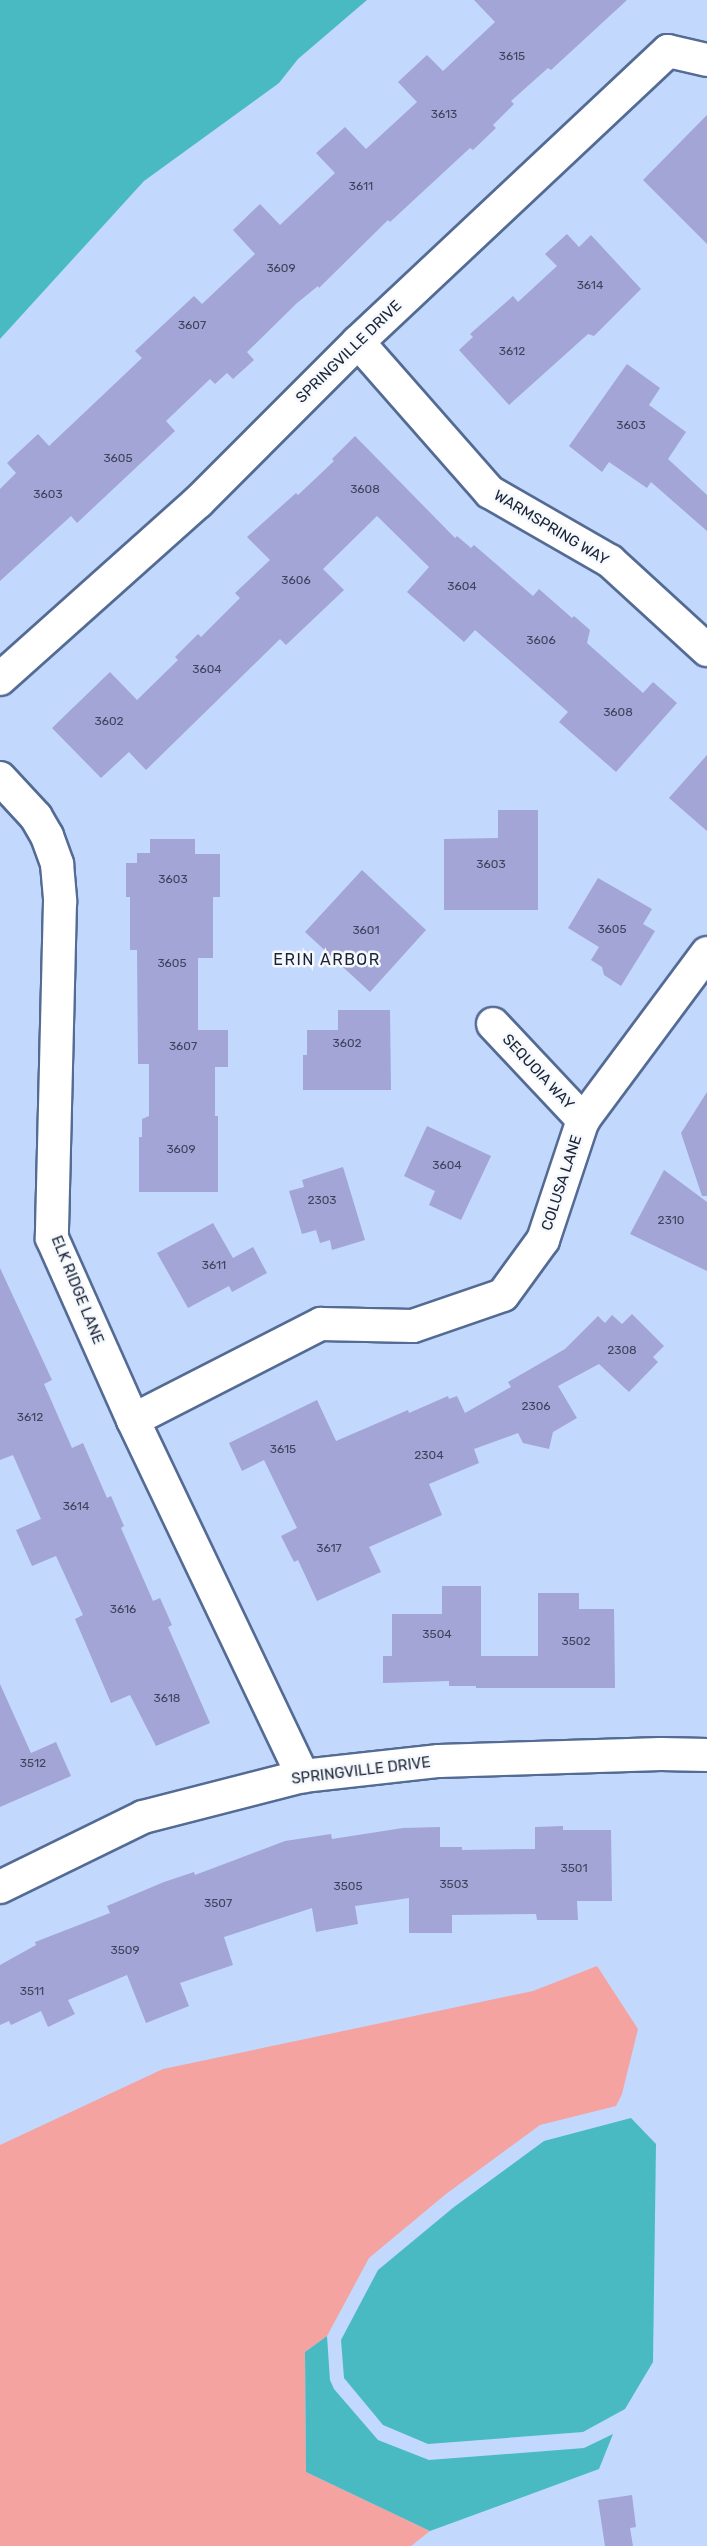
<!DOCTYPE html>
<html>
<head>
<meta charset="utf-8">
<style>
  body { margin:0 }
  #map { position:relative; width:707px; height:2546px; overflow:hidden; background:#c3d8fd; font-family:Rubik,sans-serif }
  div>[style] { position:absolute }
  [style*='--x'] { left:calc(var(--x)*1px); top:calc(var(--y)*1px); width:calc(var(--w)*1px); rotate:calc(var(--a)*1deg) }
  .green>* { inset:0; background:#f4a3a0 }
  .water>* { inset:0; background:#49bac2 }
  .building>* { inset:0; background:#a2a5d5 }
  .roads { filter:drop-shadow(2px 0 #546b94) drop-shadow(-2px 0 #546b94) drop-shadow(0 2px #546b94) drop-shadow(0 -2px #546b94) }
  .minor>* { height:32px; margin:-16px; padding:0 16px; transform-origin:16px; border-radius:16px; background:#fff }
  span { translate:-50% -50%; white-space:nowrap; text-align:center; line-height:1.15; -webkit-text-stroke:5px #f5f8fd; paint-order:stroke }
  .number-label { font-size:12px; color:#3d445d }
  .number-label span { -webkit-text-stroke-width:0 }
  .street-label { font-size:15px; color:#1b2435 }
  .neighbourhood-label { font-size:16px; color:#1b2435; letter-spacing:1.5px }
</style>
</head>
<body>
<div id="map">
  <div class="green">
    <i style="clip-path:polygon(597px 1966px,638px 2029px,622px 2094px,616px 2106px,540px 2125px,446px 2194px,369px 2258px,327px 2336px,305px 2352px,306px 2472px,430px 2531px,411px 2546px,0 2546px,0 2145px,163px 2069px,533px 1991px)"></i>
  </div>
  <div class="water">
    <i style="clip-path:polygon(0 0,367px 0,298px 59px,279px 83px,144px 181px,0 339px)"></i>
    <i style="clip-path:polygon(631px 2118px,656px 2144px,653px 2362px,625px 2409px,583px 2432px,428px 2444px,383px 2425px,344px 2378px,341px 2340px,378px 2270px,454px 2207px,544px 2141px)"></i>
    <i style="clip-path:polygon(327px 2336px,330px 2380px,334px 2389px,378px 2440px,429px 2460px,584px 2448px,613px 2434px,599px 2469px,430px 2531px,306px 2472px,305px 2352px)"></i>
  </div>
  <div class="building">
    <i style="clip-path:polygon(474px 0,627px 0,551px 70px,548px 68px,511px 101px,514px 104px,493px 125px,496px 128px,473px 150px,470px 148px,390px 222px,388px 220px,319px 288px,318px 286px,297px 303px,247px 352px,254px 360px,233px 379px,227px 373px,215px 384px,210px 379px,166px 421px,175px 431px,77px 523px,71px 516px,0 581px,0 489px,16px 473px,7px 463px,38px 434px,49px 446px,142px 358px,135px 351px,194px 296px,202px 304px,255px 254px,233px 230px,260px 204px,280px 225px,335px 173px,316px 153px,345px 127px,366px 149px,417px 102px,398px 82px,427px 55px,443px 71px,495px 22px)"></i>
    <i style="clip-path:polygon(707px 115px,707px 244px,643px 180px)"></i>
    <i style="clip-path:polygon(567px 234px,579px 247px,591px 235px,641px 289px,594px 336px,588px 334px,509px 405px,459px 350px,473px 337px,470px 334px,513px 296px,518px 302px,557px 266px,545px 254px)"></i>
    <i style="clip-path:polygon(627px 364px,660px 388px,649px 405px,686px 432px,668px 459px,707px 495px,707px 531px,651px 482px,647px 488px,609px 462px,602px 472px,569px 446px)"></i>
    <i style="clip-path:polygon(355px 436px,455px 538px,457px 536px,471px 548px,474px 545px,533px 596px,539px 589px,572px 618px,574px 616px,590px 630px,587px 643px,643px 693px,653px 682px,677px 703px,616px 772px,559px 722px,568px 712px,475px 630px,464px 642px,407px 592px,429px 567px,377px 516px,323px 569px,344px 590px,286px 645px,280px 639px,146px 770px,129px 752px,101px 778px,52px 728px,110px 672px,137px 700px,178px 660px,175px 657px,198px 634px,201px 637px,240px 598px,235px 593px,270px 560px,247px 537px,296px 493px,298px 495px,334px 461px,332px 459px)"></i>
    <i style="clip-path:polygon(707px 755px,707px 831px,669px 798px)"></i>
    <i style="clip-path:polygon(498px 810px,538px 810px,538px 910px,444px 910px,444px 839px,498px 838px)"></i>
    <i style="clip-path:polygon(150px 839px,195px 839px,195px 854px,220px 854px,220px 897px,213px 897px,213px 958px,198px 958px,198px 1030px,228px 1030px,228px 1067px,215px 1067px,215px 1116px,218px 1116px,218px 1192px,139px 1192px,139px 1137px,142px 1137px,142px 1119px,149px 1116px,149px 1064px,138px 1064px,137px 950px,130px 950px,130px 897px,126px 897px,126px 863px,137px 863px,137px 853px,150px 853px)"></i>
    <i style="clip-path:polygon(362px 870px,426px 930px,370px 992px,305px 932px)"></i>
    <i style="clip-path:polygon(598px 878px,652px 909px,643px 924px,655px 931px,621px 986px,604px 975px,602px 967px,591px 960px,599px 947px,568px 928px)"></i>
    <i style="clip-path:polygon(338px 1010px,390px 1010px,391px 1090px,303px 1090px,303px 1055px,307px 1055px,307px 1030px,338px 1030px)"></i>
    <i style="clip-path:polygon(707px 1092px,707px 1196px,702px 1196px,681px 1133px)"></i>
    <i style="clip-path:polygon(427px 1126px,491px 1156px,461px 1220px,429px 1205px,435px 1191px,404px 1176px)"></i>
    <i style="clip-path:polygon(343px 1167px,365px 1240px,332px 1250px,330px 1240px,320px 1243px,316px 1230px,302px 1234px,289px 1191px,304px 1187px,302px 1180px)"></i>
    <i style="clip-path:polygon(664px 1170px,707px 1202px,707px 1271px,630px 1234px)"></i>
    <i style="clip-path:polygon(213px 1223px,233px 1258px,253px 1247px,267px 1273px,232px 1292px,229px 1286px,188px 1308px,157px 1253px)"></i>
    <i style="clip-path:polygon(0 1268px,52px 1380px,44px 1384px,72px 1448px,83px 1443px,107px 1498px,111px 1496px,124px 1526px,121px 1528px,153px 1601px,160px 1598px,172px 1625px,168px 1627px,210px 1723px,156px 1746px,130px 1695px,111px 1703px,75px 1619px,83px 1615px,56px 1556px,32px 1566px,16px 1530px,41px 1519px,13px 1455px,0 1460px)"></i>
    <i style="clip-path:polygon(632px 1314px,664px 1346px,653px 1357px,658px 1362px,629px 1392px,599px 1364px,558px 1386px,577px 1418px,553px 1432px,549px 1449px,523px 1443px,518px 1433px,474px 1449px,479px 1463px,429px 1484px,442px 1515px,369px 1547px,381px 1572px,317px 1601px,298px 1560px,294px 1562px,281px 1536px,297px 1528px,264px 1460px,242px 1471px,229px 1443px,317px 1400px,336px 1441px,408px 1410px,409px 1413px,448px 1396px,449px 1399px,457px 1396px,465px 1413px,511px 1387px,508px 1382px,565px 1349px,598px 1316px,605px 1323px,612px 1315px,622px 1324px)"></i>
    <i style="clip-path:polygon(442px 1586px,481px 1586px,481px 1656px,538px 1656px,538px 1593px,579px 1593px,579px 1609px,614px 1609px,615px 1688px,476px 1688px,476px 1686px,449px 1686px,449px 1681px,383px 1683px,383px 1656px,392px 1656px,392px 1614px,442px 1614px)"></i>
    <i style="clip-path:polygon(0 1684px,31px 1753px,56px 1742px,71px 1776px,0 1807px)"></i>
    <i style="clip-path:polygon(563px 1826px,563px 1830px,611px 1830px,612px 1901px,577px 1901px,578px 1920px,537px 1920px,536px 1914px,452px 1915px,452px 1933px,409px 1933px,409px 1898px,355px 1906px,358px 1924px,316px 1932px,312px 1908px,224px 1937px,233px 1965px,180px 1983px,189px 2006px,146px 2023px,127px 1975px,68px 2000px,75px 2014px,48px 2027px,41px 2011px,11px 2025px,9px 2021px,0 2025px,0 1965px,36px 1945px,35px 1942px,110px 1913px,107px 1906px,164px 1882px,194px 1872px,195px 1875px,285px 1841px,331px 1834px,332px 1839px,403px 1828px,440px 1827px,440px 1847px,462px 1847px,462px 1850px,535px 1849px,535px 1827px)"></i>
    <i style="clip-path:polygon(632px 2495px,636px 2527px,630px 2528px,633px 2546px,605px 2546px,598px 2500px)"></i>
  </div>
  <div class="roads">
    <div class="minor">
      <i style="--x:358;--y:342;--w:200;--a:48.7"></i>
      <i style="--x:490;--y:492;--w:138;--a:29.9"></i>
      <i style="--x:610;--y:561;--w:132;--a:42.5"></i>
      <i style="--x:0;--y:679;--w:266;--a:-41.8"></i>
      <i style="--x:198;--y:502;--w:226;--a:-45"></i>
      <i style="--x:358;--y:342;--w:425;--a:-43.2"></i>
      <i style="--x:668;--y:51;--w:40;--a:13"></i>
      <i style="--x:0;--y:778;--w:53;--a:47.3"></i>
      <i style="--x:36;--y:817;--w:22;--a:60"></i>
      <i style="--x:47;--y:836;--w:30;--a:70"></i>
      <i style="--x:57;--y:864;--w:38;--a:85"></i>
      <i style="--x:60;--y:902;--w:336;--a:91.4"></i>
      <i style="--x:52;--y:1238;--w:199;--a:66"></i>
      <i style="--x:133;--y:1420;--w:395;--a:64.5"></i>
      <i style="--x:493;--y:1024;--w:132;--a:46.8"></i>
      <i style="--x:133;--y:1420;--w:211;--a:-27.1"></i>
      <i style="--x:321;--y:1324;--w:92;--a:1.2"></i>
      <i style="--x:413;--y:1326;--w:95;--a:-19"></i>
      <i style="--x:503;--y:1295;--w:68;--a:-54"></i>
      <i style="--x:543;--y:1240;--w:126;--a:-71.6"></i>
      <i style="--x:583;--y:1120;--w:208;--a:-53.4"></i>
      <i style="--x:0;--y:1887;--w:159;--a:-26.1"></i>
      <i style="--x:143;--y:1817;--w:165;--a:-14.4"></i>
      <i style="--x:303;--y:1776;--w:137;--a:-6.3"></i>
      <i style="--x:439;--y:1761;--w:222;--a:-1.8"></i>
      <i style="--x:661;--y:1754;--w:46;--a:1.2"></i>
    </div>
  </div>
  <div class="number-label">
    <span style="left:512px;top:57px">3615</span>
    <span style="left:444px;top:115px">3613</span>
    <span style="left:361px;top:187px">3611</span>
    <span style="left:281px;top:269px">3609</span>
    <span style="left:590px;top:286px">3614</span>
    <span style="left:192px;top:326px">3607</span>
    <span style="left:512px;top:352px">3612</span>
    <span style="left:631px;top:426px">3603</span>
    <span style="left:118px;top:459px">3605</span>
    <span style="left:365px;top:490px">3608</span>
    <span style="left:48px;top:495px">3603</span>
    <span style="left:296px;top:581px">3606</span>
    <span style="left:462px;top:587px">3604</span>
    <span style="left:541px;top:641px">3606</span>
    <span style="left:207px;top:670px">3604</span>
    <span style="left:618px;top:713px">3608</span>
    <span style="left:109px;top:722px">3602</span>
    <span style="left:491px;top:865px">3603</span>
    <span style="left:173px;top:880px">3603</span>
    <span style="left:612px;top:930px">3605</span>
    <span style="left:366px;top:931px">3601</span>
    <span style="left:172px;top:964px">3605</span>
    <span style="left:347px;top:1044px">3602</span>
    <span style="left:183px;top:1047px">3607</span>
    <span style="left:181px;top:1150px">3609</span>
    <span style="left:447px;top:1166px">3604</span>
    <span style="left:322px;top:1201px">2303</span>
    <span style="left:671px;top:1221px">2310</span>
    <span style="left:214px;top:1266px">3611</span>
    <span style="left:622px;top:1351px">2308</span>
    <span style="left:536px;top:1407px">2306</span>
    <span style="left:30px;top:1418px">3612</span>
    <span style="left:283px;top:1450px">3615</span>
    <span style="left:429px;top:1456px">2304</span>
    <span style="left:76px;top:1507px">3614</span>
    <span style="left:329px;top:1549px">3617</span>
    <span style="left:123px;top:1610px">3616</span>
    <span style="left:437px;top:1635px">3504</span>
    <span style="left:576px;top:1642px">3502</span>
    <span style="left:167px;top:1699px">3618</span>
    <span style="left:33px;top:1764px">3512</span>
    <span style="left:574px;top:1869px">3501</span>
    <span style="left:454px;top:1885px">3503</span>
    <span style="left:348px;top:1887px">3505</span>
    <span style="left:218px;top:1904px">3507</span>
    <span style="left:125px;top:1951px">3509</span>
    <span style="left:32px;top:1992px">3511</span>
  </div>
  <div class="street-label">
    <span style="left:349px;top:352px;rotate:-44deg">SPRINGVILLE DRIVE</span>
    <span style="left:551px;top:528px;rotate:31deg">WARMSPRING WAY</span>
    <span style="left:538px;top:1072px;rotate:47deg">SEQUOIA WAY</span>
    <span style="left:562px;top:1183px;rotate:-72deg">COLUSA LANE</span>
    <span style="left:77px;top:1290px;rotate:68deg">ELK RIDGE LANE</span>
    <span style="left:361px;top:1771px;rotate:-7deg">SPRINGVILLE DRIVE</span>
  </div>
  <div class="neighbourhood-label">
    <span style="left:327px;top:960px">ERIN ARBOR</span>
  </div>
</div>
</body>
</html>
